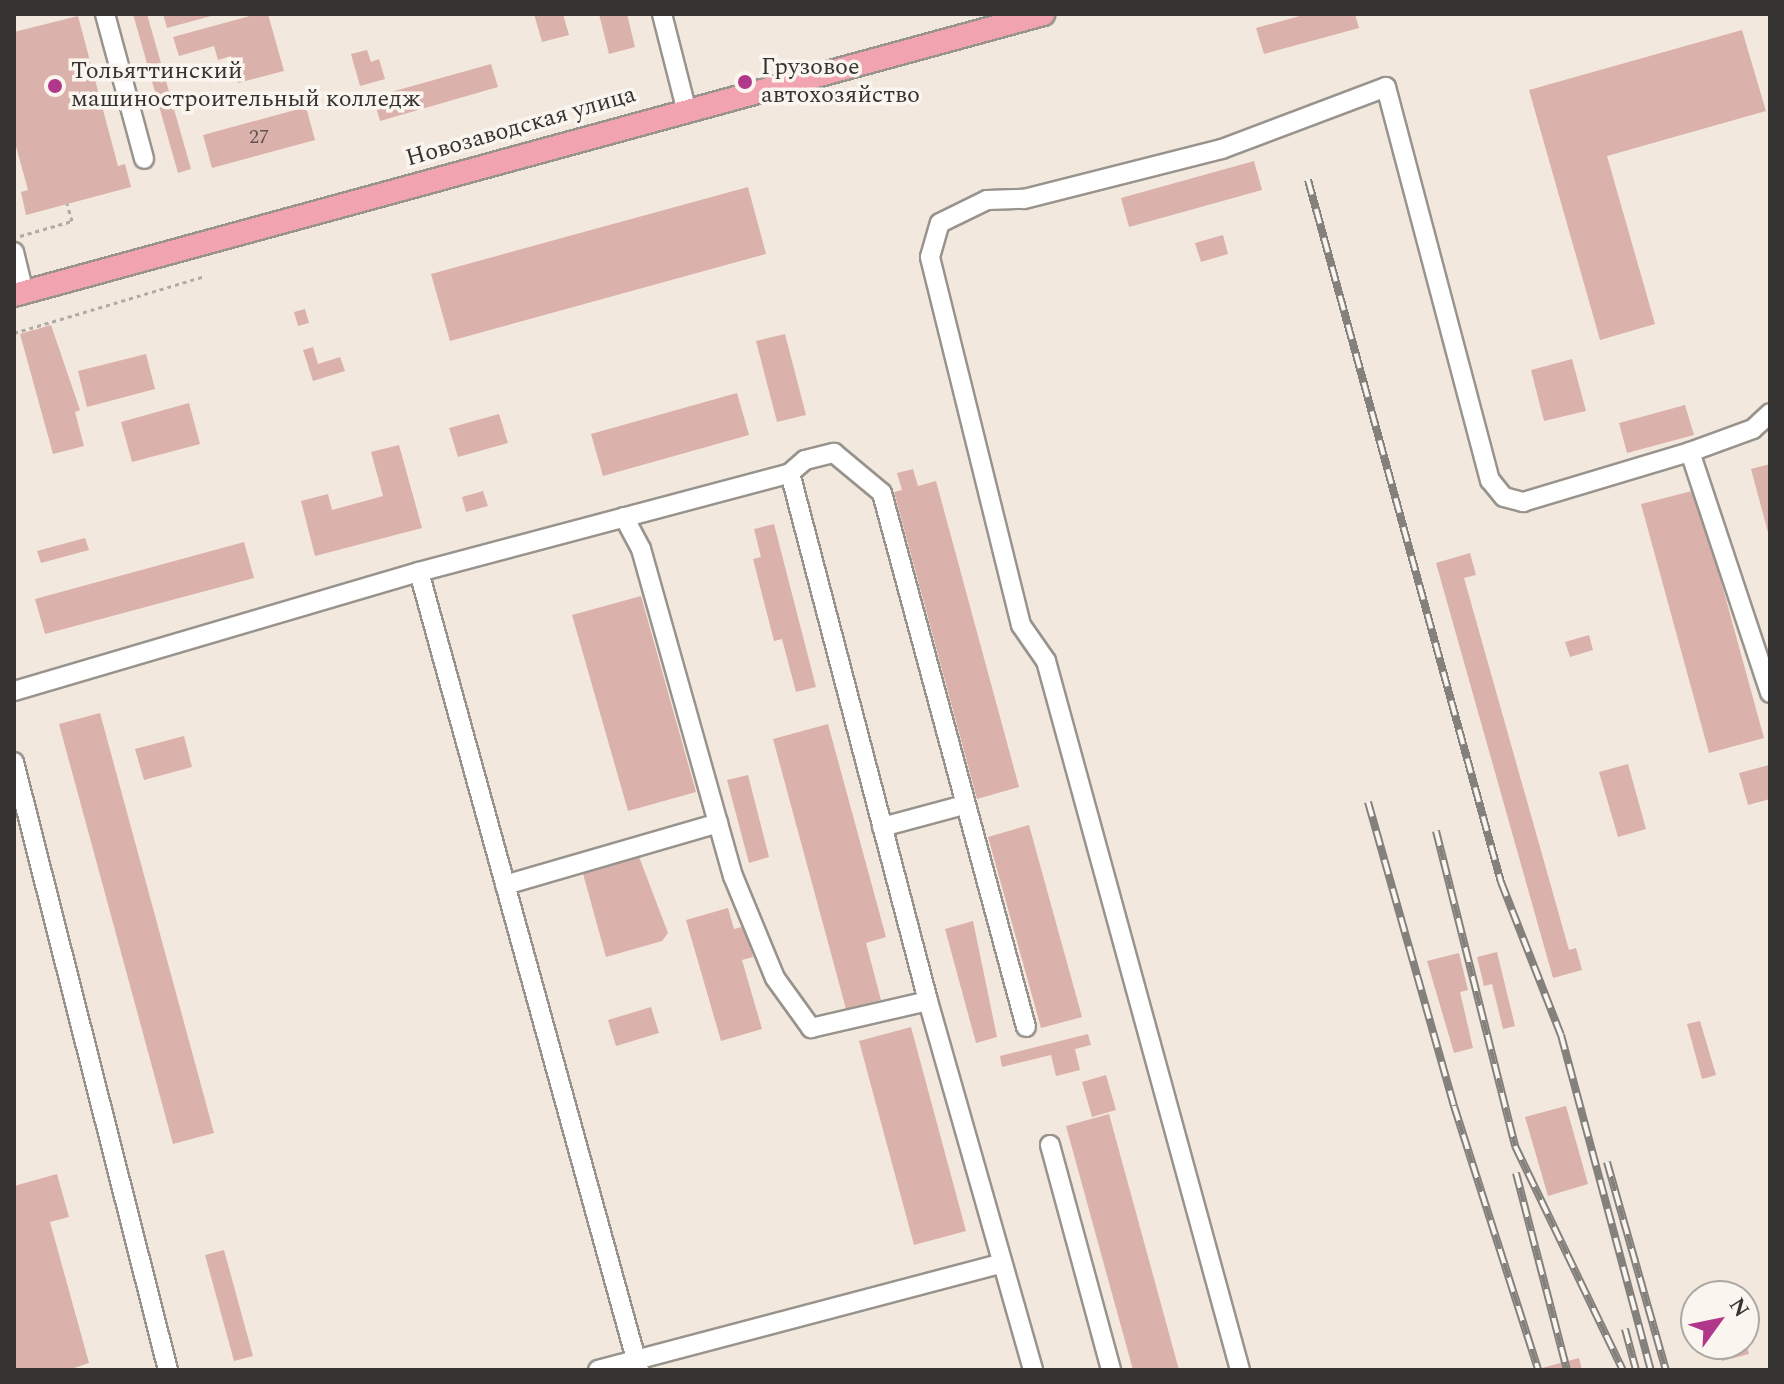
<!DOCTYPE html>
<html>
<head>
<meta charset="utf-8">
<style>
  body { margin:0 }
  #map { position:relative; width:1784px; height:1384px; overflow:hidden; background:#fbf5ef; font-family:Spectral,serif }
  div>[style] { position:absolute }
  [style*='--x'] { left:calc(var(--x)*1px); top:calc(var(--y)*1px); width:calc(var(--w)*1px); rotate:calc(var(--a)*1deg) }
  .built>* { inset:0; background:#f3e8dd }
  .building>* { inset:0; background:#dbb2ab }
  .path>* { height:3px; margin-top:-1.5px; transform-origin:0; background:repeating-linear-gradient(90deg,#afaba7 0 4px,transparent 0 8px) }
  .roads { filter:drop-shadow(2px 0 #98938d) drop-shadow(-2px 0 #98938d) drop-shadow(0 2px #98938d) drop-shadow(0 -2px #98938d) }
  .minor>* { height:18px; margin:-9px; padding:0 9px; transform-origin:9px; border-radius:9px; background:#fff }
  .major>* { height:22px; margin:-11px; padding:0 11px; transform-origin:11px; border-radius:11px; background:#f2a3b0 }
  .rail>* { height:8px; margin-top:-4px; transform-origin:0; background:repeating-linear-gradient(90deg,#fbf5ef 0 15px,#84817d 0 30px); box-sizing:border-box; border-block:2px solid #84817d }
  .dots>* { width:22px; height:22px; translate:-50% -50%; box-sizing:border-box; border:4px solid #fbf5ef; border-radius:50% }
  span { translate:-50% -50%; white-space:nowrap; text-align:center; line-height:1.15; -webkit-text-stroke:7px #fbf5ef; paint-order:stroke }
  .number-label { font-size:20px; color:#5f5450 }
  .number-label span { -webkit-text-stroke-width:0 }
  .poi-label { font-size:24px; color:#363432 }
  .left { translate:0 -50%; text-align:left }
  .street-label { font-size:24px; color:#363432 }
  .frame { position:absolute; inset:0; border:16px solid #363432; pointer-events:none }
  .north { position:absolute; left:1680px; top:1280px; width:80px; height:80px; box-sizing:border-box; background:#fbf5ef; border:2px solid #aca8a3; border-radius:50%; rotate:57deg; font-size:22px; font-weight:700; line-height:32px; text-align:center; color:#363432 }
  .north::after { content:''; display:block; margin:auto; width:28px; height:36px; background:#b1378b; clip-path:polygon(50% 0,100% 100%,50% 72%,0 100%) }
</style>
</head>
<body>
<div id="map">
  <div class="built">
    <i style="clip-path:polygon(14px 14px,658px 14px,683px 105px,14px 290px)"></i>
    <i style="clip-path:polygon(664px 14px,1025px 14px,688px 102px)"></i>
    <i style="clip-path:polygon(evenodd,1059px 14px,1770px 14px,1770px 1370px,14px 1370px,14px 297px,1059px 14px,1696px 1296px,1744px 1296px,1744px 1344px,1696px 1344px,1696px 1296px)"></i>
  </div>
  <div class="building">
    <i style="clip-path:polygon(133px 14px,147px 14px,191px 169px,178px 173px)"></i>
    <i style="clip-path:polygon(163px 14px,215px 14px,215px 15px,167px 28px)"></i>
    <i style="clip-path:polygon(257px 14px,268px 14px,284px 71px,238px 83px,231px 56px,218px 60px,214px 46px,179px 56px,173px 37px)"></i>
    <i style="clip-path:polygon(534px 14px,563px 14px,569px 35px,542px 42px)"></i>
    <i style="clip-path:polygon(599px 14px,627px 14px,635px 47px,609px 54px)"></i>
    <i style="clip-path:polygon(1307px 14px,1355px 14px,1359px 28px,1264px 54px,1256px 28px)"></i>
    <i style="clip-path:polygon(78px 16px,118px 166px,125px 164px,131px 187px,26px 215px,21px 192px,28px 190px,14px 139px,14px 32px)"></i>
    <i style="clip-path:polygon(1742px 30px,1766px 111px,1607px 156px,1655px 324px,1600px 340px,1529px 90px)"></i>
    <i style="clip-path:polygon(367px 50px,371px 62px,379px 59px,385px 79px,360px 86px,351px 54px)"></i>
    <i style="clip-path:polygon(491px 64px,498px 87px,380px 121px,373px 97px)"></i>
    <i style="clip-path:polygon(306px 107px,315px 140px,212px 168px,203px 135px)"></i>
    <i style="clip-path:polygon(1254px 161px,1262px 190px,1129px 227px,1121px 198px)"></i>
    <i style="clip-path:polygon(748px 187px,766px 254px,450px 341px,431px 274px)"></i>
    <i style="clip-path:polygon(1223px 235px,1228px 254px,1201px 262px,1195px 243px)"></i>
    <i style="clip-path:polygon(305px 309px,309px 323px,298px 326px,294px 312px)"></i>
    <i style="clip-path:polygon(51px 325px,80px 410px,75px 412px,84px 446px,53px 454px,20px 334px)"></i>
    <i style="clip-path:polygon(785px 334px,806px 415px,777px 422px,756px 341px)"></i>
    <i style="clip-path:polygon(313px 347px,318px 364px,340px 357px,345px 371px,313px 381px,303px 350px)"></i>
    <i style="clip-path:polygon(146px 354px,155px 389px,87px 407px,78px 371px)"></i>
    <i style="clip-path:polygon(1572px 359px,1586px 411px,1544px 421px,1531px 370px)"></i>
    <i style="clip-path:polygon(737px 393px,749px 435px,603px 476px,591px 434px)"></i>
    <i style="clip-path:polygon(189px 403px,200px 444px,132px 462px,121px 422px)"></i>
    <i style="clip-path:polygon(1685px 405px,1694px 435px,1627px 453px,1619px 423px)"></i>
    <i style="clip-path:polygon(499px 414px,508px 443px,458px 457px,449px 428px)"></i>
    <i style="clip-path:polygon(399px 445px,422px 528px,315px 556px,301px 501px,328px 494px,332px 510px,383px 496px,371px 452px)"></i>
    <i style="clip-path:polygon(1770px 464px,1770px 536px,1769px 536px,1751px 469px)"></i>
    <i style="clip-path:polygon(913px 469px,918px 486px,936px 481px,1019px 787px,977px 799px,894px 492px,902px 490px,897px 473px)"></i>
    <i style="clip-path:polygon(1696px 490px,1764px 738px,1709px 753px,1641px 504px)"></i>
    <i style="clip-path:polygon(483px 491px,488px 506px,466px 512px,462px 497px)"></i>
    <i style="clip-path:polygon(774px 524px,816px 687px,796px 692px,782px 639px,774px 641px,753px 559px,761px 557px,754px 529px)"></i>
    <i style="clip-path:polygon(85px 538px,89px 550px,41px 563px,37px 551px)"></i>
    <i style="clip-path:polygon(244px 542px,254px 578px,45px 634px,35px 599px)"></i>
    <i style="clip-path:polygon(1470px 553px,1476px 575px,1464px 578px,1569px 950px,1576px 948px,1582px 970px,1553px 978px,1436px 563px)"></i>
    <i style="clip-path:polygon(641px 596px,696px 792px,628px 811px,572px 615px)"></i>
    <i style="clip-path:polygon(1589px 635px,1593px 650px,1570px 657px,1565px 642px)"></i>
    <i style="clip-path:polygon(100px 713px,214px 1133px,173px 1144px,59px 724px)"></i>
    <i style="clip-path:polygon(828px 724px,886px 937px,866px 943px,881px 1000px,846px 1009px,773px 739px)"></i>
    <i style="clip-path:polygon(184px 736px,192px 767px,144px 780px,135px 749px)"></i>
    <i style="clip-path:polygon(1628px 764px,1646px 829px,1618px 837px,1599px 772px)"></i>
    <i style="clip-path:polygon(1769px 765px,1770px 799px,1748px 805px,1739px 773px)"></i>
    <i style="clip-path:polygon(748px 775px,769px 857px,749px 863px,727px 780px)"></i>
    <i style="clip-path:polygon(1029px 825px,1082px 1017px,1041px 1028px,988px 837px)"></i>
    <i style="clip-path:polygon(638px 854px,668px 933px,662px 941px,606px 957px,582px 870px)"></i>
    <i style="clip-path:polygon(728px 908px,734px 929px,745px 926px,753px 957px,742px 960px,762px 1029px,721px 1041px,686px 920px)"></i>
    <i style="clip-path:polygon(973px 921px,997px 1037px,976px 1043px,945px 929px)"></i>
    <i style="clip-path:polygon(1497px 952px,1515px 1026px,1503px 1029px,1492px 984px,1484px 986px,1477px 957px)"></i>
    <i style="clip-path:polygon(1459px 953px,1468px 990px,1460px 992px,1473px 1048px,1454px 1053px,1427px 961px)"></i>
    <i style="clip-path:polygon(651px 1007px,659px 1033px,616px 1046px,608px 1020px)"></i>
    <i style="clip-path:polygon(1700px 1021px,1716px 1075px,1702px 1079px,1687px 1024px)"></i>
    <i style="clip-path:polygon(911px 1027px,966px 1231px,914px 1245px,859px 1041px)"></i>
    <i style="clip-path:polygon(1088px 1034px,1091px 1045px,1075px 1049px,1080px 1070px,1056px 1076px,1051px 1055px,1002px 1067px,1000px 1056px)"></i>
    <i style="clip-path:polygon(1106px 1075px,1116px 1110px,1092px 1117px,1082px 1082px)"></i>
    <i style="clip-path:polygon(1566px 1106px,1588px 1184px,1548px 1196px,1525px 1117px)"></i>
    <i style="clip-path:polygon(1109px 1114px,1179px 1370px,1133px 1370px,1066px 1126px)"></i>
    <i style="clip-path:polygon(57px 1174px,69px 1217px,50px 1222px,89px 1363px,68px 1370px,14px 1370px,14px 1186px)"></i>
    <i style="clip-path:polygon(224px 1250px,253px 1356px,234px 1361px,205px 1255px)"></i>
    <i style="clip-path:polygon(1693px 1310px,1696px 1333px,1689px 1335px,1684px 1313px)"></i>
    <i style="clip-path:polygon(1745px 1337px,1749px 1354px,1722px 1361px,1717px 1344px,1744px 1344px)"></i>
    <i style="clip-path:polygon(1579px 1358px,1582px 1370px,1538px 1370px,1538px 1369px)"></i>
  </div>
  <div class="path">
    <i style="--x:20;--y:236;--w:54;--a:-16.1"></i>
    <i style="--x:72;--y:221;--w:18;--a:-106"></i>
    <i style="--x:14;--y:333;--w:199;--a:-16.6"></i>
  </div>
  <div class="roads">
    <div class="minor">
      <i style="--x:105;--y:14;--w:150;--a:74.9"></i>
      <i style="--x:662;--y:14;--w:97;--a:75.7"></i>
      <i style="--x:14;--y:252;--w:42;--a:76.3"></i>
      <i style="--x:1690;--y:452;--w:254;--a:71.6"></i>
      <i style="--x:790;--y:473;--w:20;--a:-41"></i>
      <i style="--x:805;--y:460;--w:30;--a:-14"></i>
      <i style="--x:834;--y:453;--w:62;--a:39.8"></i>
      <i style="--x:882;--y:493;--w:553;--a:74.91"></i>
      <i style="--x:624;--y:517;--w:36;--a:62"></i>
      <i style="--x:641;--y:549;--w:340;--a:74.3"></i>
      <i style="--x:733;--y:876;--w:110;--a:67.6"></i>
      <i style="--x:775;--y:978;--w:62;--a:54.2"></i>
      <i style="--x:811;--y:1028;--w:120;--a:-13"></i>
      <i style="--x:419;--y:572;--w:828;--a:74.59"></i>
      <i style="--x:14;--y:691;--w:422;--a:-16.4"></i>
      <i style="--x:419;--y:572;--w:384;--a:-14.9"></i>
      <i style="--x:790;--y:473;--w:546;--a:75.35"></i>
      <i style="--x:928;--y:1001;--w:384;--a:74.1"></i>
      <i style="--x:14;--y:762;--w:627;--a:75.79"></i>
      <i style="--x:882;--y:827;--w:85;--a:-15"></i>
      <i style="--x:505;--y:885;--w:222;--a:-16.2"></i>
      <i style="--x:1050;--y:1145;--w:233;--a:74.8"></i>
      <i style="--x:598;--y:1370;--w:418;--a:-14.8"></i>
      <i style="--x:1240;--y:1370;--w:735;--a:-105.3"></i>
      <i style="--x:1046;--y:661;--w:44;--a:-124.8"></i>
      <i style="--x:1021;--y:625;--w:379;--a:-103.9"></i>
      <i style="--x:930;--y:257;--w:35;--a:-74"></i>
      <i style="--x:940;--y:223;--w:52;--a:-26.1"></i>
      <i style="--x:987;--y:200;--w:37;--a:-2"></i>
      <i style="--x:1024;--y:199;--w:204;--a:-14.2"></i>
      <i style="--x:1222;--y:149;--w:175;--a:-20.7"></i>
      <i style="--x:1386;--y:87;--w:407;--a:75.2"></i>
      <i style="--x:1490;--y:480;--w:22;--a:51"></i>
      <i style="--x:1504;--y:497;--w:20;--a:15"></i>
      <i style="--x:1523;--y:502;--w:174;--a:-16.7"></i>
      <i style="--x:1690;--y:452;--w:67;--a:-20.1"></i>
      <i style="--x:1753;--y:429;--w:23;--a:-43"></i>
    </div>
    <div class="major">
      <i style="--x:14;--y:295;--w:1067;--a:-15.27"></i>
    </div>
  </div>
  <div class="rail">
    <i style="--x:1308;--y:180;--w:728;--a:74.63"></i>
    <i style="--x:1501;--y:882;--w:164;--a:68.6"></i>
    <i style="--x:1561;--y:1035;--w:347;--a:75"></i>
    <i style="--x:1368;--y:802;--w:316;--a:74.2"></i>
    <i style="--x:1454;--y:1106;--w:277;--a:72.3"></i>
    <i style="--x:1436;--y:831;--w:325;--a:75.9"></i>
    <i style="--x:1515;--y:1146;--w:249;--a:64.3"></i>
    <i style="--x:1607;--y:1162;--w:216;--a:74.2"></i>
    <i style="--x:1516;--y:1173;--w:203;--a:75.5"></i>
    <i style="--x:1625;--y:1329;--w:42;--a:75"></i>
  </div>
  <div class="dots">
    <i style="left:745px;top:82px;background:#b1378b"></i>
    <i style="left:55px;top:86px;background:#b1378b"></i>
  </div>
  <div class="number-label">
    <span style="left:259px;top:137px">27</span>
  </div>
  <div class="poi-label">
    <span class="left" style="left:761px;top:82px">Грузовое<br>автохозяйство</span>
    <span class="left" style="left:71px;top:86px">Тольяттинский<br>машиностроительный колледж</span>
  </div>
  <div class="street-label">
    <span style="left:521px;top:127px;rotate:-16deg">Новозаводская улица</span>
  </div>
  <div class="frame"></div>
  <div class="north">N</div>
</div>
</body>
</html>
